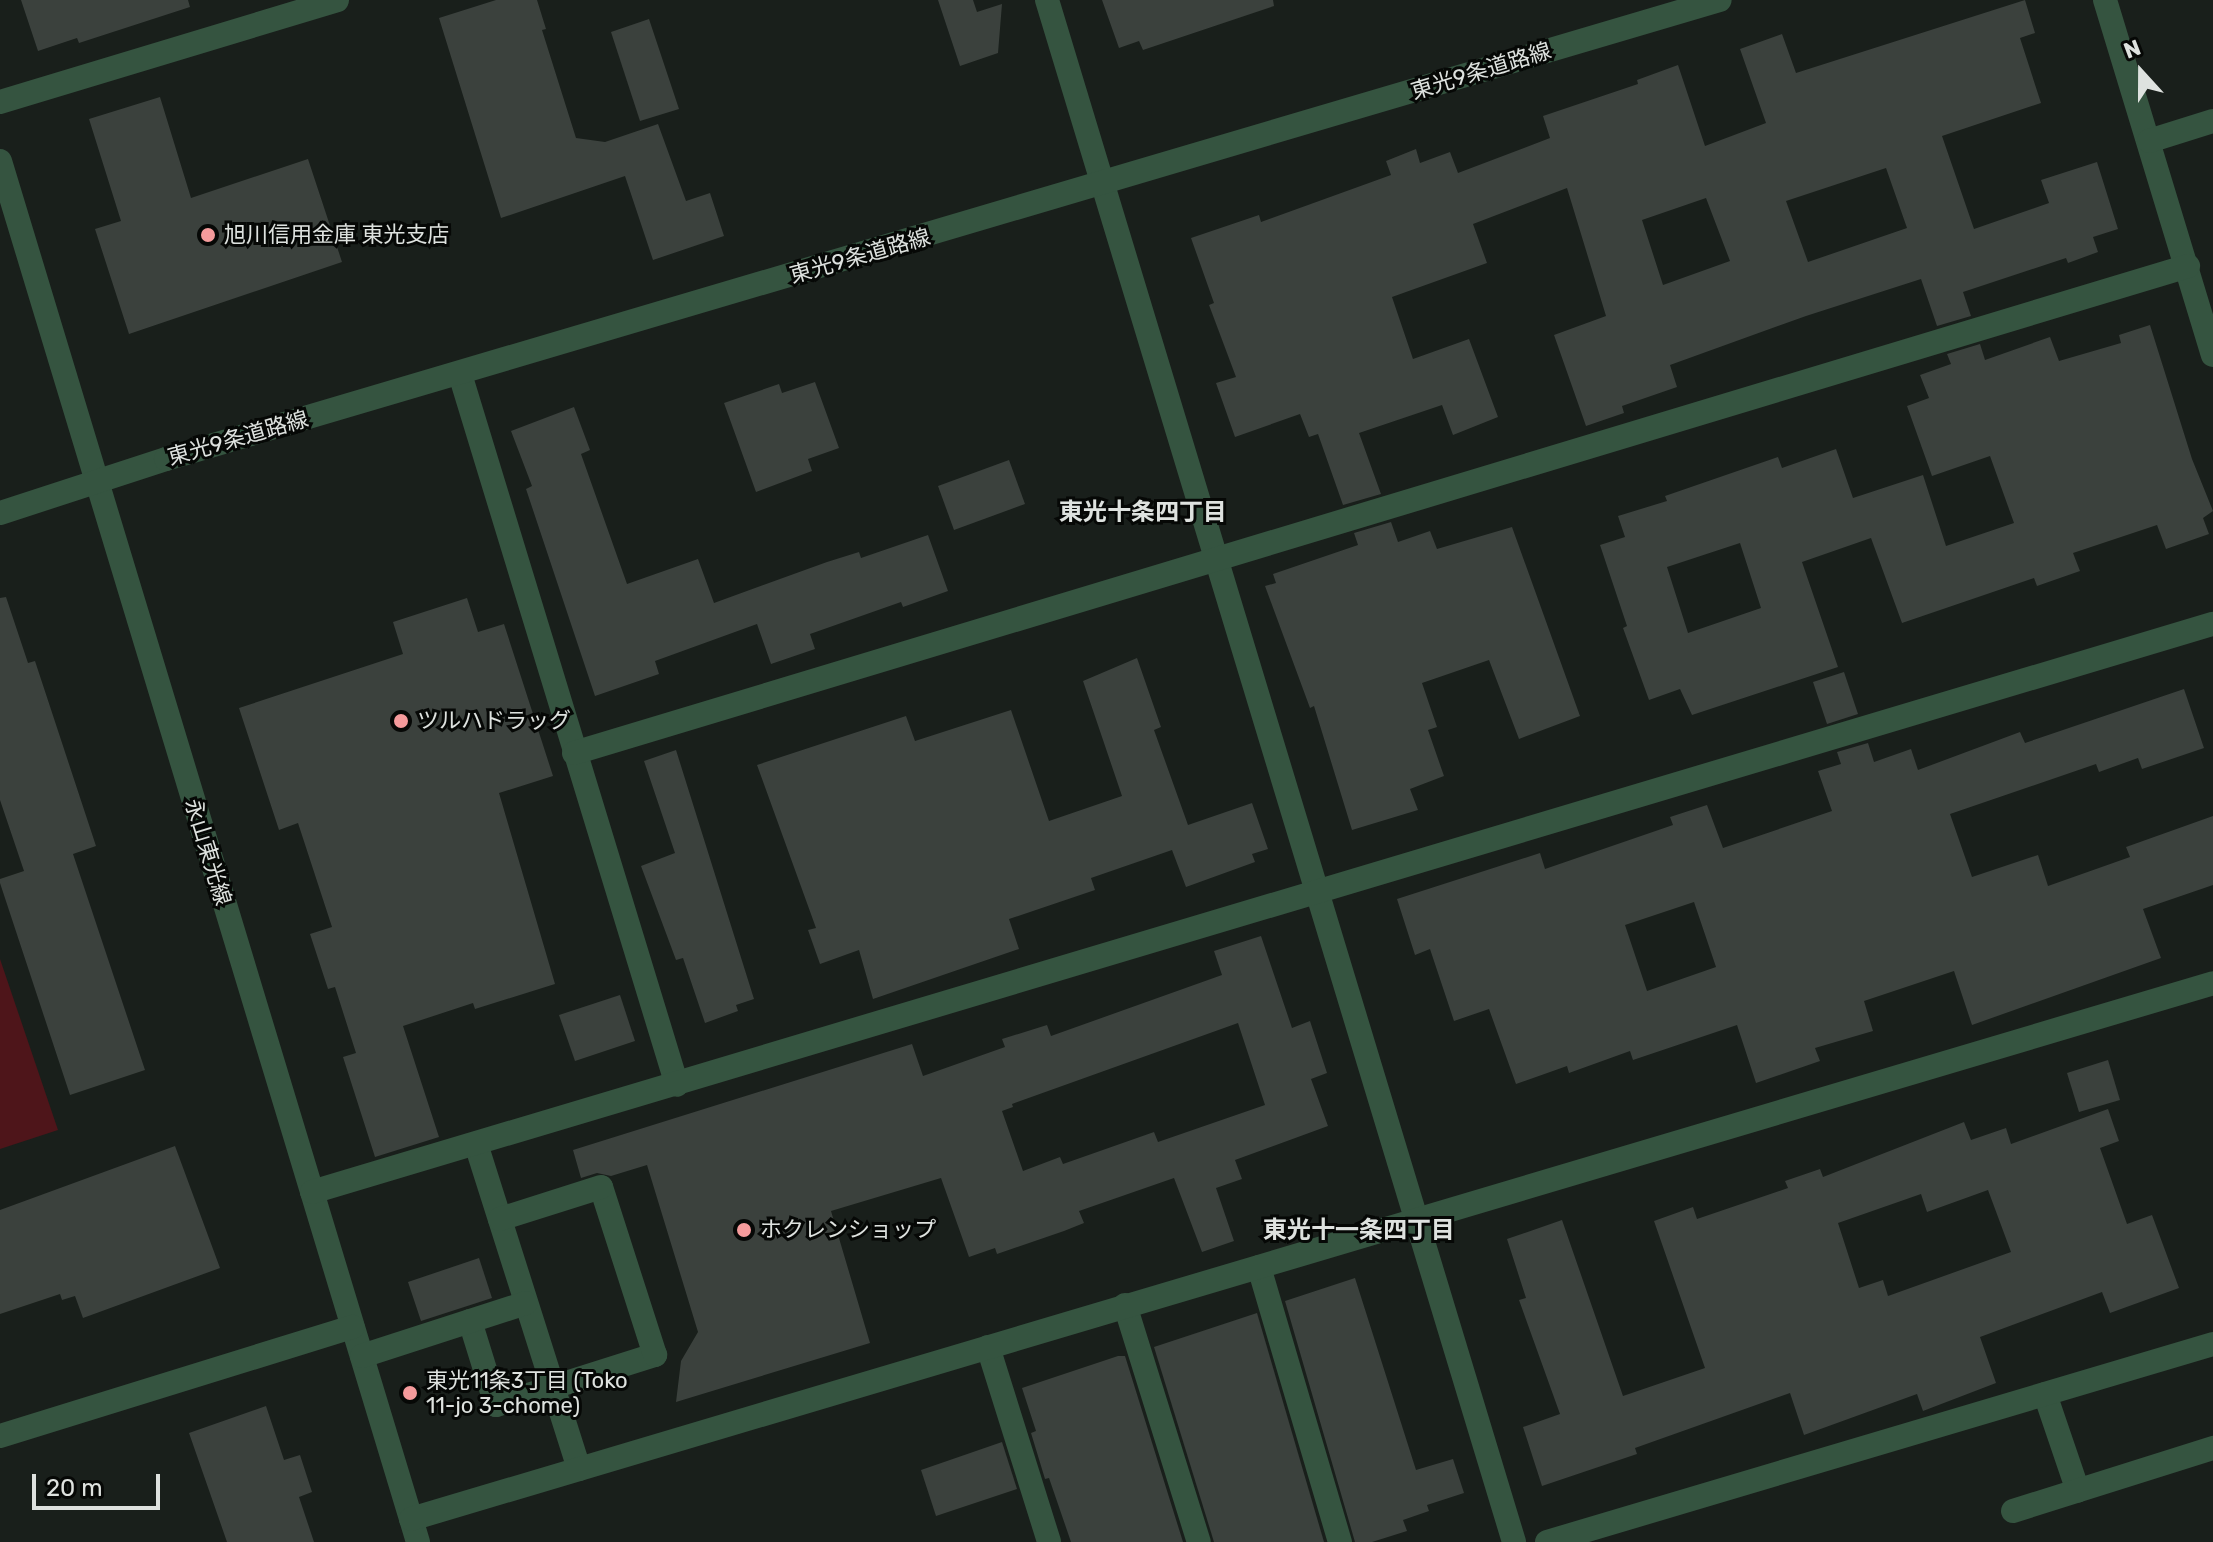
<!DOCTYPE html>
<html>
<head>
<meta charset="utf-8">
<style>
  body { margin:0 }
  #map { position:relative; width:2213px; height:1542px; overflow:hidden; background:#191f1b; font-family:Rubik,"Noto Sans JP",sans-serif }
  div>[style] { position:absolute }
  [style*='--x'] { left:calc(var(--x)*1px); top:calc(var(--y)*1px); width:calc(var(--w)*1px); rotate:calc(var(--a)*1deg) }
  .green>* { inset:0; background:#4e151a }
  .building>* { inset:0; background:#3b413d }
  .minor>* { height:24px; margin:-12px; padding:0 12px; transform-origin:12px; border-radius:12px; background:#355440 }
  .dots>* { width:22px; height:22px; translate:-50% -50%; box-sizing:border-box; border:4px solid #060806; border-radius:50% }
  span { translate:-50% -50%; white-space:nowrap; text-align:center; line-height:1.15; -webkit-text-stroke:6px #060806; paint-order:stroke }
  .street-label { font-size:22px; color:#dee2df }
  .poi-label { font-size:22px; color:#dee2df }
  .left { translate:0 -50%; text-align:left }
  .neighbourhood-label { font-size:24px; color:#dee2df; font-weight:700 }
  .north { position:absolute; left:2101px; top:32px; width:80px; height:80px; -webkit-text-stroke:6px #060806; paint-order:stroke; rotate:339deg; font-size:22px; font-weight:700; line-height:32px; text-align:center; color:#dee2df }
  .north::after { content:''; display:block; margin:auto; width:28px; height:36px; background:#dee2df; clip-path:polygon(50% 0,100% 100%,50% 72%,0 100%) }
  .scale { position:absolute; left:32px; top:1474px; width:128px; height:36px; box-sizing:border-box; border:4px solid #dee2df; border-top:0; padding-left:10px; font-size:24px; line-height:28px; white-space:nowrap; color:#dee2df; -webkit-text-stroke:6px #060806; paint-order:stroke }
</style>
</head>
<body>
<div id="map">
  <div class="green">
    <i style="clip-path:polygon(0 959px,58px 1130px,0 1149px)"></i>
  </div>
  <div class="building">
    <i style="clip-path:polygon(21px 0,188px 0,190px 7px,79px 43px,77px 38px,38px 51px)"></i>
    <i style="clip-path:polygon(496px 0,537px 0,546px 29px,542px 30px,576px 138px,605px 142px,658px 124px,686px 201px,710px 193px,724px 236px,653px 260px,625px 176px,501px 218px,439px 18px)"></i>
    <i style="clip-path:polygon(938px 0,973px 0,977px 12px,1002px 4px,998px 53px,960px 66px)"></i>
    <i style="clip-path:polygon(1102px 0,1273px 0,1274px 6px,1143px 50px,1139px 41px,1119px 48px)"></i>
    <i style="clip-path:polygon(evenodd,2025px 0,2035px 33px,2020px 38px,2041px 103px,1942px 136px,1974px 229px,2049px 203px,2041px 180px,2097px 162px,2118px 229px,2093px 237px,2098px 252px,2068px 263px,2066px 258px,1963px 292px,1971px 316px,1937px 326px,1921px 279px,1806px 316px,1670px 365px,1677px 387px,1622px 406px,1624px 413px,1586px 426px,1554px 335px,1606px 316px,1567px 188px,1473px 224px,1487px 263px,1392px 297px,1413px 359px,1469px 339px,1498px 417px,1453px 435px,1442px 405px,1359px 433px,1381px 494px,1343px 505px,1318px 434px,1309px 437px,1300px 414px,1235px 437px,1216px 383px,1236px 377px,1209px 305px,1214px 303px,1191px 238px,1259px 215px,1261px 222px,1391px 175px,1386px 161px,1416px 149px,1420px 163px,1450px 152px,1458px 173px,1550px 138px,1543px 116px,1638px 84px,1637px 80px,1678px 65px,1705px 146px,1766px 123px,1740px 49px,1782px 34px,1796px 73px,2025px 0,1886px 168px,1907px 228px,1808px 262px,1786px 201px,1886px 168px,2025px 0,1706px 198px,1730px 261px,1663px 285px,1642px 220px,1706px 198px)"></i>
    <i style="clip-path:polygon(649px 19px,679px 109px,640px 121px,611px 32px)"></i>
    <i style="clip-path:polygon(160px 97px,191px 198px,308px 159px,342px 262px,129px 334px,95px 229px,121px 221px,89px 119px)"></i>
    <i style="clip-path:polygon(evenodd,2150px 325px,2192px 459px,2213px 511px,2203px 518px,2209px 534px,2166px 549px,2157px 525px,2073px 553px,2080px 571px,2037px 586px,2034px 578px,1902px 623px,1871px 538px,1802px 562px,1838px 667px,1692px 715px,1680px 689px,1649px 700px,1623px 628px,1627px 626px,1600px 545px,1625px 537px,1618px 516px,1667px 501px,1665px 496px,1778px 457px,1782px 468px,1836px 449px,1853px 498px,1923px 475px,1946px 546px,2014px 523px,1990px 456px,1932px 476px,1907px 406px,1929px 398px,1920px 375px,1951px 364px,1947px 354px,1980px 344px,1985px 360px,2050px 337px,2059px 361px,2121px 343px,2119px 335px,2150px 325px,1740px 543px,1761px 608px,1688px 633px,1667px 567px,1740px 543px)"></i>
    <i style="clip-path:polygon(815px 382px,839px 448px,808px 459px,812px 471px,756px 492px,724px 403px,779px 384px,782px 393px)"></i>
    <i style="clip-path:polygon(574px 407px,590px 450px,581px 454px,627px 584px,698px 559px,714px 603px,827px 562px,859px 552px,861px 558px,928px 535px,948px 591px,903px 607px,901px 602px,810px 634px,815px 649px,771px 664px,757px 624px,655px 661px,659px 674px,595px 696px,526px 489px,532px 486px,511px 431px)"></i>
    <i style="clip-path:polygon(1009px 460px,1025px 504px,954px 530px,938px 486px)"></i>
    <i style="clip-path:polygon(1391px 522px,1398px 542px,1430px 531px,1437px 549px,1512px 527px,1580px 716px,1519px 739px,1489px 660px,1422px 683px,1437px 727px,1428px 730px,1444px 776px,1410px 789px,1418px 810px,1352px 830px,1314px 706px,1310px 708px,1265px 586px,1276px 583px,1273px 574px,1358px 545px,1354px 533px)"></i>
    <i style="clip-path:polygon(6px 597px,28px 663px,35px 661px,96px 846px,73px 854px,145px 1070px,70px 1095px,0 883px,0 879px,24px 871px,0 800px,0 598px)"></i>
    <i style="clip-path:polygon(467px 598px,478px 632px,504px 624px,553px 776px,499px 793px,555px 984px,475px 1009px,473px 1003px,403px 1026px,439px 1137px,375px 1157px,343px 1057px,356px 1053px,335px 987px,328px 989px,310px 934px,332px 927px,298px 823px,279px 830px,239px 708px,403px 654px,393px 622px)"></i>
    <i style="clip-path:polygon(1137px 658px,1161px 727px,1154px 730px,1188px 825px,1252px 803px,1268px 849px,1252px 854px,1255px 862px,1186px 887px,1172px 850px,1091px 878px,1095px 890px,1009px 919px,1019px 949px,873px 999px,859px 950px,820px 964px,808px 930px,816px 928px,757px 765px,906px 716px,915px 741px,1011px 710px,1049px 821px,1122px 796px,1083px 681px)"></i>
    <i style="clip-path:polygon(1844px 672px,1858px 714px,1827px 724px,1813px 682px)"></i>
    <i style="clip-path:polygon(evenodd,2184px 689px,2204px 748px,2142px 769px,2138px 758px,2099px 772px,2096px 764px,1950px 814px,1972px 877px,2038px 855px,2048px 886px,2130px 857px,2126px 847px,2213px 816px,2213px 885px,2143px 909px,2161px 958px,1972px 1025px,1954px 971px,1864px 1001px,1873px 1031px,1815px 1048px,1820px 1061px,1756px 1083px,1737px 1025px,1633px 1060px,1630px 1051px,1569px 1073px,1567px 1066px,1516px 1084px,1489px 1009px,1454px 1021px,1430px 949px,1415px 955px,1397px 899px,1540px 853px,1545px 869px,1673px 825px,1670px 817px,1707px 805px,1723px 848px,1832px 811px,1818px 771px,1841px 764px,1837px 752px,1868px 743px,1874px 762px,1911px 749px,1918px 770px,2020px 732px,2025px 743px,2184px 689px,1694px 902px,1716px 967px,1647px 991px,1625px 925px,1694px 902px)"></i>
    <i style="clip-path:polygon(676px 750px,754px 999px,736px 1005px,738px 1011px,705px 1023px,683px 958px,676px 960px,641px 866px,675px 853px,644px 761px)"></i>
    <i style="clip-path:polygon(evenodd,1261px 936px,1292px 1028px,1310px 1021px,1327px 1073px,1311px 1079px,1328px 1126px,1235px 1160px,1242px 1179px,1216px 1188px,1234px 1241px,1202px 1252px,1174px 1178px,1079px 1211px,1084px 1223px,1064px 1231px,997px 1254px,995px 1248px,969px 1257px,941px 1178px,831px 1211px,870px 1343px,676px 1402px,681px 1361px,698px 1332px,647px 1165px,611px 1176px,597px 1173px,581px 1178px,573px 1150px,912px 1044px,923px 1076px,1005px 1047px,1002px 1039px,1047px 1025px,1051px 1036px,1222px 975px,1214px 951px,1261px 936px,1238px 1023px,1265px 1105px,1158px 1142px,1154px 1132px,1063px 1164px,1060px 1157px,1023px 1171px,1002px 1111px,1013px 1107px,1012px 1104px,1238px 1023px)"></i>
    <i style="clip-path:polygon(620px 995px,635px 1041px,575px 1061px,559px 1015px)"></i>
    <i style="clip-path:polygon(2108px 1060px,2120px 1100px,2079px 1112px,2067px 1073px)"></i>
    <i style="clip-path:polygon(evenodd,2108px 1109px,2119px 1141px,2100px 1148px,2127px 1224px,2152px 1215px,2179px 1288px,2110px 1313px,2102px 1292px,1980px 1337px,1996px 1383px,1923px 1411px,1917px 1394px,1804px 1435px,1790px 1393px,1635px 1448px,1637px 1454px,1542px 1486px,1523px 1427px,1560px 1414px,1519px 1300px,1526px 1298px,1507px 1239px,1562px 1220px,1623px 1396px,1705px 1368px,1654px 1221px,1693px 1207px,1697px 1219px,1788px 1188px,1785px 1181px,1820px 1169px,1823px 1177px,1964px 1122px,1971px 1140px,2006px 1128px,2011px 1144px,2108px 1109px,1988px 1190px,2011px 1252px,1888px 1296px,1883px 1280px,1859px 1288px,1838px 1223px,1921px 1194px,1927px 1212px,1988px 1190px)"></i>
    <i style="clip-path:polygon(175px 1146px,220px 1268px,83px 1318px,75px 1296px,62px 1300px,60px 1294px,0 1314px,0 1210px)"></i>
    <i style="clip-path:polygon(479px 1258px,492px 1298px,421px 1321px,408px 1282px)"></i>
    <i style="clip-path:polygon(1355px 1278px,1416px 1470px,1453px 1459px,1464px 1493px,1427px 1505px,1429px 1511px,1403px 1520px,1407px 1531px,1372px 1542px,1355px 1542px,1285px 1301px)"></i>
    <i style="clip-path:polygon(1257px 1313px,1324px 1542px,1214px 1542px,1154px 1347px)"></i>
    <i style="clip-path:polygon(1118px 1356px,1125px 1356px,1183px 1542px,1071px 1542px,1049px 1478px,1045px 1479px,1031px 1433px,1036px 1431px,1022px 1388px)"></i>
    <i style="clip-path:polygon(266px 1406px,284px 1460px,300px 1455px,312px 1492px,299px 1497px,314px 1542px,227px 1542px,189px 1433px)"></i>
    <i style="clip-path:polygon(1002px 1442px,1017px 1489px,936px 1516px,921px 1470px)"></i>
  </div>
  <div class="minor">
    <i style="--x:1047;--y:0;--w:1611;--a:73.15"></i>
    <i style="--x:2105;--y:0;--w:371;--a:73.1"></i>
    <i style="--x:0;--y:102;--w:352;--a:-16.8"></i>
    <i style="--x:2149;--y:141;--w:67;--a:-17.4"></i>
    <i style="--x:0;--y:161;--w:1443;--a:73.16"></i>
    <i style="--x:460;--y:374;--w:743;--a:73.03"></i>
    <i style="--x:0;--y:513;--w:175;--a:-18"></i>
    <i style="--x:166;--y:459;--w:1620;--a:-16.46"></i>
    <i style="--x:574;--y:753;--w:1686;--a:-16.79"></i>
    <i style="--x:476;--y:1144;--w:341;--a:72.4"></i>
    <i style="--x:312;--y:1192;--w:1984;--a:-16.64"></i>
    <i style="--x:1259;--y:1267;--w:287;--a:73.6"></i>
    <i style="--x:1125;--y:1305;--w:248;--a:72.7"></i>
    <i style="--x:470;--y:1321;--w:88;--a:72.8"></i>
    <i style="--x:496;--y:1405;--w:167;--a:-17.5"></i>
    <i style="--x:655;--y:1355;--w:176;--a:-107.8"></i>
    <i style="--x:601;--y:1187;--w:106;--a:162.4"></i>
    <i style="--x:988;--y:1347;--w:204;--a:72.6"></i>
    <i style="--x:362;--y:1356;--w:172;--a:-17.9"></i>
    <i style="--x:2045;--y:1394;--w:102;--a:71.2"></i>
    <i style="--x:0;--y:1436;--w:369;--a:-17.2"></i>
    <i style="--x:2013;--y:1511;--w:210;--a:-17.5"></i>
    <i style="--x:411;--y:1519;--w:1880;--a:-16.56"></i>
    <i style="--x:1547;--y:1542;--w:695;--a:-16.56"></i>
  </div>
  <div class="dots">
    <i style="left:208px;top:235px;background:#f59b9c"></i>
    <i style="left:401px;top:721px;background:#f59b9c"></i>
    <i style="left:744px;top:1230px;background:#f59b9c"></i>
    <i style="left:410px;top:1393px;background:#f59b9c"></i>
  </div>
  <div class="street-label">
    <span style="left:1481px;top:71px;rotate:-17deg">東光9条道路線</span>
    <span style="left:860px;top:256px;rotate:-16deg">東光9条道路線</span>
    <span style="left:238px;top:438px;rotate:-16deg">東光9条道路線</span>
    <span style="left:208px;top:852px;rotate:73deg">永山東光線</span>
  </div>
  <div class="poi-label">
    <span class="left" style="left:224px;top:235px">旭川信用金庫 東光支店</span>
    <span class="left" style="left:417px;top:721px">ツルハドラッグ</span>
    <span class="left" style="left:760px;top:1230px">ホクレンショップ</span>
    <span class="left" style="left:426px;top:1393px">東光11条3丁目 (Toko<br>11-jo 3-chome)</span>
  </div>
  <div class="neighbourhood-label">
    <span style="left:1143px;top:513px">東光十条四丁目</span>
    <span style="left:1359px;top:1231px">東光十一条四丁目</span>
  </div>
  <div class="north">N</div>
  <div class="scale">20 m</div>
</div>
</body>
</html>
